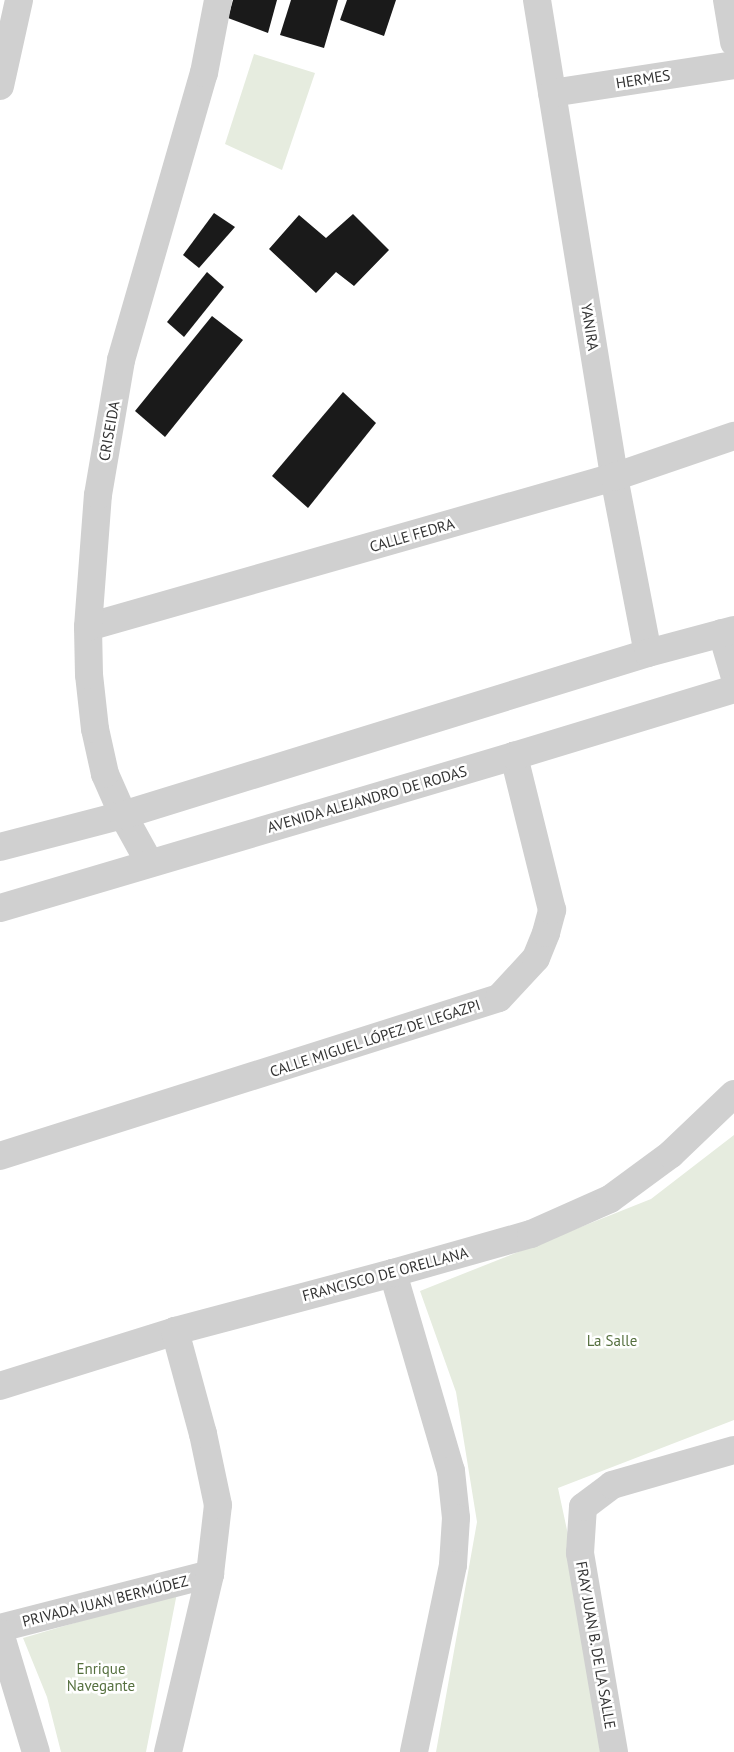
<!DOCTYPE html>
<html>
<head>
<meta charset="utf-8">
<style>
  body { margin:0 }
  #map { position:relative; width:734px; height:1752px; overflow:hidden; background:#fff; font-family:"PT Sans",sans-serif }
  div>[style] { position:absolute }
  [style*='--x'] { left:calc(var(--x)*1px); top:calc(var(--y)*1px); width:calc(var(--w)*1px); rotate:calc(var(--a)*1deg) }
  .green>* { inset:0; background:#e6ecdf }
  .building>* { inset:0; background:#1a1a1a }
  .minor>* { height:28px; margin:-14px; padding:0 14px; transform-origin:14px; border-radius:14px; background:#d0d0d0 }
  .tertiary>* { height:28px; margin:-14px; padding:0 14px; transform-origin:14px; border-radius:14px; background:#d0d0d0 }
  span { translate:-50% -50%; white-space:nowrap; text-align:center; line-height:1.15; -webkit-text-stroke:5px #fff; paint-order:stroke }
  .street-label { font-size:15px; color:#333 }
  .park-label { font-size:15px; color:#56703f }
</style>
</head>
<body>
<div id="map">
  <div class="green">
    <i style="clip-path:polygon(254px 54px,315px 73px,282px 170px,225px 144px)"></i>
    <i style="clip-path:polygon(734px 1135px,734px 1420px,558px 1488px,573px 1558px,602px 1752px,436px 1752px,477px 1522px,456px 1392px,420px 1291px,651px 1199px)"></i>
    <i style="clip-path:polygon(177px 1593px,146px 1752px,61px 1752px,47px 1697px,23px 1638px)"></i>
  </div>
  <div class="building">
    <i style="clip-path:polygon(233px 0,277px 0,268px 33px,228px 18px)"></i>
    <i style="clip-path:polygon(291px 0,338px 0,324px 48px,280px 35px)"></i>
    <i style="clip-path:polygon(347px 0,396px 0,384px 36px,340px 20px)"></i>
    <i style="clip-path:polygon(214px 213px,235px 227px,199px 268px,183px 255px)"></i>
    <i style="clip-path:polygon(353px 214px,389px 250px,354px 286px,336px 272px,316px 293px,269px 249px,299px 215px,326px 238px)"></i>
    <i style="clip-path:polygon(207px 272px,224px 287px,184px 337px,167px 322px)"></i>
    <i style="clip-path:polygon(212px 316px,243px 340px,165px 437px,135px 411px)"></i>
    <i style="clip-path:polygon(343px 392px,376px 423px,308px 508px,272px 476px)"></i>
  </div>
  <div class="minor">
    <i style="--x:537;--y:0;--w:483;--a:80.8"></i>
    <i style="--x:614;--y:477;--w:179;--a:79.1"></i>
    <i style="--x:727;--y:0;--w:43;--a:80.5"></i>
    <i style="--x:0;--y:86;--w:88;--a:-77.5"></i>
    <i style="--x:552;--y:93;--w:184;--a:-8.7"></i>
    <i style="--x:88;--y:627;--w:547;--a:-15.92"></i>
    <i style="--x:614;--y:477;--w:127;--a:-18.9"></i>
    <i style="--x:722;--y:633;--w:43;--a:73.7"></i>
    <i style="--x:149;--y:862;--w:54;--a:-119"></i>
    <i style="--x:123;--y:815;--w:45;--a:-113.7"></i>
    <i style="--x:105;--y:774;--w:46;--a:-102.5"></i>
    <i style="--x:95;--y:729;--w:54;--a:-96.3"></i>
    <i style="--x:89;--y:675;--w:48;--a:-91.2"></i>
    <i style="--x:88;--y:627;--w:132;--a:-85.7"></i>
    <i style="--x:98;--y:495;--w:137;--a:-80.3"></i>
    <i style="--x:121;--y:360;--w:299;--a:-73.9"></i>
    <i style="--x:204;--y:73;--w:74;--a:-79.1"></i>
    <i style="--x:0;--y:1156;--w:523;--a:-17.57"></i>
    <i style="--x:499;--y:998;--w:54;--a:-47.2"></i>
    <i style="--x:536;--y:958;--w:27;--a:-68"></i>
    <i style="--x:546;--y:933;--w:24;--a:-75"></i>
    <i style="--x:552;--y:910;--w:159;--a:-103.9"></i>
    <i style="--x:393;--y:1273;--w:206;--a:73.7"></i>
    <i style="--x:451;--y:1471;--w:47;--a:83.9"></i>
    <i style="--x:456;--y:1518;--w:47;--a:93.7"></i>
    <i style="--x:453;--y:1565;--w:191;--a:101.8"></i>
    <i style="--x:0;--y:1386;--w:183;--a:-17.4"></i>
    <i style="--x:175;--y:1331;--w:226;--a:-14.9"></i>
    <i style="--x:393;--y:1273;--w:143;--a:-15.8"></i>
    <i style="--x:531;--y:1234;--w:86;--a:-23.9"></i>
    <i style="--x:610;--y:1199;--w:76;--a:-36.4"></i>
    <i style="--x:671;--y:1154;--w:87;--a:-43.6"></i>
    <i style="--x:0;--y:1628;--w:217;--a:-14.4"></i>
    <i style="--x:0;--y:1633;--w:124;--a:73.2"></i>
    <i style="--x:168;--y:1752;--w:183;--a:-76.7"></i>
    <i style="--x:210;--y:1574;--w:69;--a:-83.4"></i>
    <i style="--x:218;--y:1505;--w:73;--a:-101.9"></i>
    <i style="--x:203;--y:1434;--w:107;--a:-105.2"></i>
    <i style="--x:614;--y:1752;--w:202;--a:-99.7"></i>
    <i style="--x:580;--y:1553;--w:46;--a:-86.3"></i>
    <i style="--x:583;--y:1507;--w:36;--a:-37"></i>
    <i style="--x:612;--y:1485;--w:127;--a:-16"></i>
  </div>
  <div class="tertiary">
    <i style="--x:0;--y:847;--w:127;--a:-14.6"></i>
    <i style="--x:123;--y:815;--w:549;--a:-17.15"></i>
    <i style="--x:648;--y:653;--w:89;--a:-15"></i>
    <i style="--x:0;--y:908;--w:536;--a:-16.47"></i>
    <i style="--x:514;--y:756;--w:230;--a:-16.9"></i>
  </div>
  <div class="street-label">
    <span style="left:643px;top:79px;rotate:-9deg">HERMES</span>
    <span style="left:590px;top:327px;rotate:81deg">YANIRA</span>
    <span style="left:109px;top:431px;rotate:-80deg">CRISEIDA</span>
    <span style="left:412px;top:535px;rotate:-16deg">CALLE FEDRA</span>
    <span style="left:367px;top:799px;rotate:-16deg">AVENIDA ALEJANDRO DE RODAS</span>
    <span style="left:375px;top:1038px;rotate:-18deg">CALLE MIGUEL LÓPEZ DE LEGAZPI</span>
    <span style="left:385px;top:1274px;rotate:-15deg">FRANCISCO DE ORELLANA</span>
    <span style="left:105px;top:1601px;rotate:-14deg">PRIVADA JUAN BERMÚDEZ</span>
    <span style="left:596px;top:1645px;rotate:80deg">FRAY JUAN B. DE LA SALLE</span>
  </div>
  <div class="park-label">
    <span style="left:612px;top:1341px">La Salle</span>
    <span style="left:101px;top:1677px">Enrique<br>Navegante</span>
  </div>
</div>
</body>
</html>
